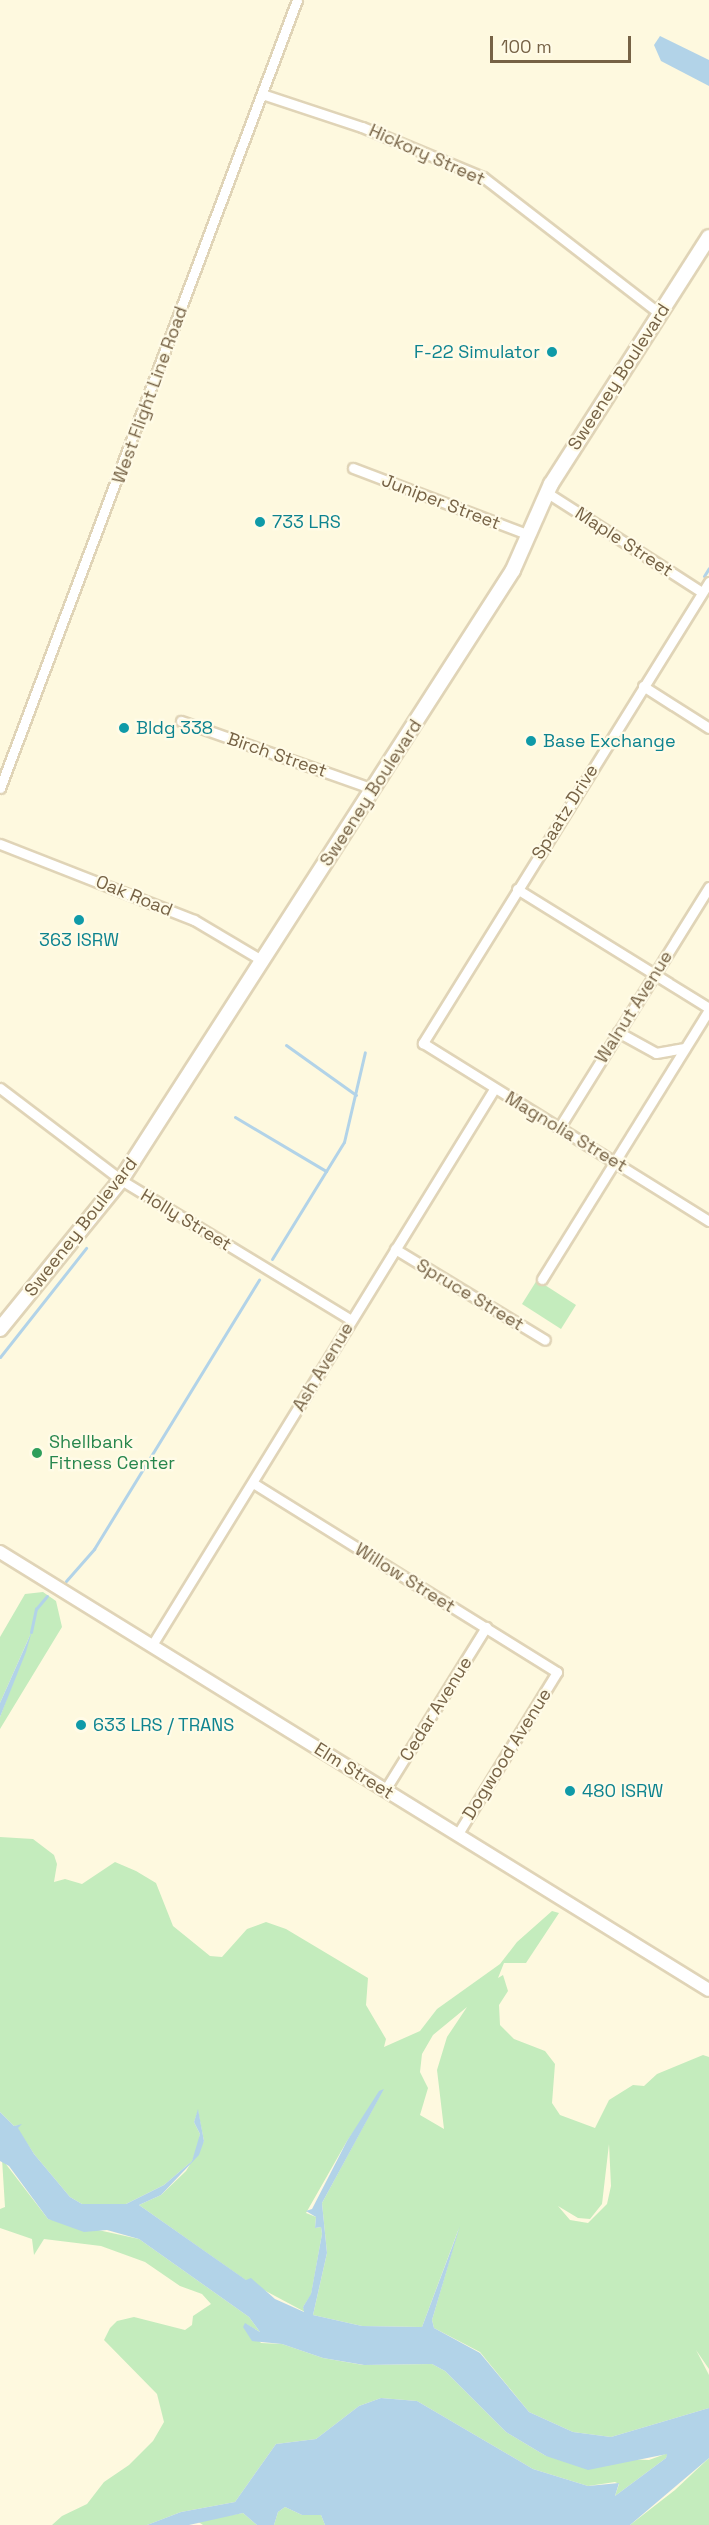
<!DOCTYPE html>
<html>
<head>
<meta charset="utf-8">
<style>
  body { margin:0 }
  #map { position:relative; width:709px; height:2525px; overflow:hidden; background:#fef9df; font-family:"Space Grotesk",sans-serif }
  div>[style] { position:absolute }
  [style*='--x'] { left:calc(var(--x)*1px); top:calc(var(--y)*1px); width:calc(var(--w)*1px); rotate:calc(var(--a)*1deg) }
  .green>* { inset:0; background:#c4ecbd }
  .water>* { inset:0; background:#b2d3e8 }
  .stream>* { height:3px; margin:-1.5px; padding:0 1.5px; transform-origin:1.5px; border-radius:1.5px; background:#b2d3e8 }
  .roads { filter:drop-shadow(2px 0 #e0d4b7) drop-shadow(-2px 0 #e0d4b7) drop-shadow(0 2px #e0d4b7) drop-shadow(0 -2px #e0d4b7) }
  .minor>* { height:9px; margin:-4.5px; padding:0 4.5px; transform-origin:4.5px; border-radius:4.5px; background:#fff }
  .tertiary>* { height:12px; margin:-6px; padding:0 6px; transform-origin:6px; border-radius:6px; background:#fff }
  .secondary>* { height:14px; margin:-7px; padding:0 7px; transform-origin:7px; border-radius:7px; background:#fff }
  .dots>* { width:16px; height:16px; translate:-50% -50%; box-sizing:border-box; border:3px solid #fffbe7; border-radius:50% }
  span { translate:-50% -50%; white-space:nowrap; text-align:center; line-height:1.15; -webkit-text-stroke:4.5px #fffbe7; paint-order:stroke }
  .street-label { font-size:18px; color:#766245 }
  .culture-label { font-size:18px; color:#0d838f }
  .right { translate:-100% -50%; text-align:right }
  .left { translate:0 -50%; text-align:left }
  .leisure-label { font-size:18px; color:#27864d }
  .scale { position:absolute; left:490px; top:36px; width:141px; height:27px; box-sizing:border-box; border:3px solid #766245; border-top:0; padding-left:8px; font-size:18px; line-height:21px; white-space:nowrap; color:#766245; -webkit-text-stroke:4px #fffbe7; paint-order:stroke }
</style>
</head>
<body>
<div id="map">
  <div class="green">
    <i style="clip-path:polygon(537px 1280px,576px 1305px,561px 1329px,522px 1304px)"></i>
    <i style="clip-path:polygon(43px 1592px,56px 1601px,62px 1627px,0 1729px,0 1717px,31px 1633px,0 1703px,0 1637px,25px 1594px)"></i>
    <i style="clip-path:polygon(evenodd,0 1837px,33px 1839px,54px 1855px,57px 1864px,54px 1882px,65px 1879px,82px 1884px,115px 1862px,136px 1871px,156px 1883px,173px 1926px,210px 1956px,222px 1957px,247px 1929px,266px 1922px,286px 1929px,368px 1978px,366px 2005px,386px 2039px,384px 2047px,420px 2031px,437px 2009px,500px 1964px,517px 1942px,552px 1911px,559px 1913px,526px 1963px,504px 1963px,498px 1978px,503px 1975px,508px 1991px,499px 2005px,500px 2025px,514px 2039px,545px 2051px,555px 2064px,552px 2103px,560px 2115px,595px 2128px,609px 2100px,633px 2085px,644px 2086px,657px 2074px,703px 2055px,709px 2057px,709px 2369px,696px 2350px,709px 2375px,709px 2408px,611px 2437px,573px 2432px,529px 2412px,480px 2352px,434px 2328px,432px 2320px,459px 2228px,422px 2327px,362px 2326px,313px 2315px,327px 2253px,322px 2203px,383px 2090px,347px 2141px,306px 2213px,316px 2217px,315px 2228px,321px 2227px,322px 2234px,311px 2295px,303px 2307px,305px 2312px,247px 2281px,139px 2205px,161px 2195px,186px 2171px,204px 2141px,198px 2111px,194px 2122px,200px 2134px,198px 2147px,192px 2161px,164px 2185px,126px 2204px,82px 2204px,70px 2197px,34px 2154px,17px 2128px,20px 2125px,14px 2126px,0 2112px,0 1837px,467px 2007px,447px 2037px,437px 2070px,444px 2129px,420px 2115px,428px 2088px,420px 2072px,422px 2054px,433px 2035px,467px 2007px,0 1837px,609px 2144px,611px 2186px,607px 2204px,588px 2223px,570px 2220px,558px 2206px,578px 2218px,590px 2219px,602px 2204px,609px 2144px)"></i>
    <i style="clip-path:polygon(2px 2159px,48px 2219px,139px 2239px,249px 2317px,260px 2332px,246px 2324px,261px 2343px,282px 2344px,323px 2358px,363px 2365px,432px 2364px,445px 2371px,506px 2432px,546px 2456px,649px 2460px,668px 2453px,666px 2458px,615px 2496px,619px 2484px,615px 2482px,588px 2486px,533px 2469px,417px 2401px,381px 2398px,359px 2406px,316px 2439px,276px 2444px,235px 2502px,181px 2512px,147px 2525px,52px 2525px,62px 2516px,87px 2504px,104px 2482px,129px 2465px,153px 2441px,164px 2422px,157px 2394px,104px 2340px,110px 2328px,117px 2321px,134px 2317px,185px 2330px,192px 2325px,193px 2316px,211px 2304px,202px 2294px,180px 2286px,145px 2262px,101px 2246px,44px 2239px,34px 2255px,32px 2239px,0 2228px,0 2209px,5px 2207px)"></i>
    <i style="clip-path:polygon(709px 2458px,709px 2525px,630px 2525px,675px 2490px)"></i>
    <i style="clip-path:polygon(285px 2507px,302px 2515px,321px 2515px,325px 2525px,274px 2525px,278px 2512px)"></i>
    <i style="clip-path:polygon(243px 2513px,257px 2525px,203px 2525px,197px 2521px)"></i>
  </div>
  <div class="water">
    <i style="clip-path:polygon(660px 36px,709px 60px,709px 86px,661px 61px,654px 45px)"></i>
    <i style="clip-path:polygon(32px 1631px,26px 1652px,0 1717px,0 1703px)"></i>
    <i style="clip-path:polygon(384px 2089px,322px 2203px,327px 2253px,313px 2315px,362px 2326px,422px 2327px,460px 2226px,432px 2320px,434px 2328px,480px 2353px,529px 2412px,573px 2432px,611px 2437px,709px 2408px,709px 2458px,630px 2525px,325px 2525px,321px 2515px,302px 2515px,285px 2507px,278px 2512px,274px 2525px,257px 2525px,243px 2513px,189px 2525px,147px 2525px,181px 2512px,235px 2502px,276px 2444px,316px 2439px,359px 2406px,381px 2398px,417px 2401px,533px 2469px,588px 2486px,619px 2483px,615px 2496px,666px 2458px,667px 2454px,588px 2470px,546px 2456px,506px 2432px,445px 2371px,432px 2364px,364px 2365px,323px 2358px,282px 2344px,252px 2341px,243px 2327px,245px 2323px,260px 2332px,249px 2317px,139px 2239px,107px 2230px,84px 2232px,48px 2219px,9px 2166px,0 2161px,0 2112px,14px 2126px,22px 2124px,18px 2128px,34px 2154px,70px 2197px,82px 2204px,126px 2204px,164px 2185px,192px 2161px,200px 2134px,194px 2122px,198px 2109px,204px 2141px,199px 2155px,161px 2195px,139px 2205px,246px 2280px,251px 2278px,275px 2299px,304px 2312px,303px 2307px,311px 2294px,322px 2234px,321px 2227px,315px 2228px,316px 2217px,306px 2211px,312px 2209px,347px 2141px,379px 2091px)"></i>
  </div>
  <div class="stream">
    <i style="--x:704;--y:576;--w:9;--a:-58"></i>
    <i style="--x:286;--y:1045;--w:86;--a:35.5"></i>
    <i style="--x:235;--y:1117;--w:106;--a:30.7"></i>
    <i style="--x:272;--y:1259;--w:137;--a:-58.4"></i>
    <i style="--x:344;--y:1142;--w:92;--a:-76.9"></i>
    <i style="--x:0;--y:1357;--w:139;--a:-51.7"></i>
    <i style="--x:66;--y:1581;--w:43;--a:-48.8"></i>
    <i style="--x:94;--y:1549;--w:316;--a:-58.5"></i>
    <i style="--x:31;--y:1632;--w:24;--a:-78"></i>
    <i style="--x:36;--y:1609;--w:17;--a:-50"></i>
  </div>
  <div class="roads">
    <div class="minor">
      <i style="--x:262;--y:94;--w:105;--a:18.3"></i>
      <i style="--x:362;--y:127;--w:131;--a:22.5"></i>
      <i style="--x:483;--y:177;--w:224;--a:37.7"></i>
      <i style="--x:353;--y:468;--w:188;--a:20.8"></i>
      <i style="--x:546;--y:492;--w:185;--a:32.7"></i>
      <i style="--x:709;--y:582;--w:543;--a:121.82"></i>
      <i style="--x:423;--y:1043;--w:337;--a:31.9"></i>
      <i style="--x:643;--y:686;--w:78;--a:32.5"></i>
      <i style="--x:181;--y:721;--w:204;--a:19.5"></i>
      <i style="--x:0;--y:788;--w:842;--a:-69.35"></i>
      <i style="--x:0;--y:844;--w:208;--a:21.4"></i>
      <i style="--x:194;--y:920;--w:80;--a:30.7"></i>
      <i style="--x:517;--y:889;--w:226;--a:31.8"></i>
      <i style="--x:618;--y:1032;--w:43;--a:28.9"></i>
      <i style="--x:656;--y:1053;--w:29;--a:-10"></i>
      <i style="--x:0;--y:1088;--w:152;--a:37.2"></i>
      <i style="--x:121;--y:1180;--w:269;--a:31.3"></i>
      <i style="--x:559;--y:1128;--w:284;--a:-58.1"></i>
      <i style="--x:395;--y:1249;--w:175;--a:31.2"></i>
      <i style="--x:542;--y:1279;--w:317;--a:-58.2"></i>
      <i style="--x:253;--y:1483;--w:358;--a:31.9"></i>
      <i style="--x:557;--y:1672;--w:191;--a:121.5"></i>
      <i style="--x:152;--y:1645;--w:653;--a:-58.4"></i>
      <i style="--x:385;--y:1790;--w:192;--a:-58.2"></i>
    </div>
    <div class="tertiary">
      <i style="--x:0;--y:1552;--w:833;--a:31.71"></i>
    </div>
    <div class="secondary">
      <i style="--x:0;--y:1329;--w:192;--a:-50.9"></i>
      <i style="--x:121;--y:1180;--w:725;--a:-57.27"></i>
      <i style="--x:513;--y:570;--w:94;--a:-66.2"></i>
      <i style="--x:551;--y:484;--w:293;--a:-57.4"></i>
    </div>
  </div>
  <div class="dots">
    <i style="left:552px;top:352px;background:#0f9aa8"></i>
    <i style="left:260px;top:522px;background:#0f9aa8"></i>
    <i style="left:124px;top:728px;background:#0f9aa8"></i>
    <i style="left:531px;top:741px;background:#0f9aa8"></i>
    <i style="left:79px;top:920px;background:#0f9aa8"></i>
    <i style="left:37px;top:1453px;background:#2e9e5b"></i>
    <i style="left:81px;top:1725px;background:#0f9aa8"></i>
    <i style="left:570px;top:1791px;background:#0f9aa8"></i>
  </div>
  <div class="street-label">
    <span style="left:427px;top:155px;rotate:24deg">Hickory Street</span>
    <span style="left:619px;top:377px;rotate:-57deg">Sweeney Boulevard</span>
    <span style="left:150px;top:395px;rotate:-70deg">West Flight Line Road</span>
    <span style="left:441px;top:502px;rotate:21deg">Juniper Street</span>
    <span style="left:624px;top:542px;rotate:33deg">Maple Street</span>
    <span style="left:277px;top:755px;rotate:19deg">Birch Street</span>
    <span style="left:371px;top:793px;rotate:-57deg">Sweeney Boulevard</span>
    <span style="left:565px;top:812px;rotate:-58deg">Spaatz Drive</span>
    <span style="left:134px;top:896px;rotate:22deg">Oak Road</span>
    <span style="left:634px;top:1007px;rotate:-58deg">Walnut Avenue</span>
    <span style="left:566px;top:1132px;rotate:31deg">Magnolia Street</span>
    <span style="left:186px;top:1220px;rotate:31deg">Holly Street</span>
    <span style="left:81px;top:1227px;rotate:-52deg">Sweeney Boulevard</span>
    <span style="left:470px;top:1295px;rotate:31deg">Spruce Street</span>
    <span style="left:323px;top:1367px;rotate:-59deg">Ash Avenue</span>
    <span style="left:405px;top:1578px;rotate:32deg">Willow Street</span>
    <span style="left:436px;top:1709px;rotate:-58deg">Cedar Avenue</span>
    <span style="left:507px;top:1754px;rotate:-58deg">Dogwood Avenue</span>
    <span style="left:354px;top:1771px;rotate:32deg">Elm Street</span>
  </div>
  <div class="culture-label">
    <span class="right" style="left:540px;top:352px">F-22 Simulator</span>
    <span class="left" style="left:272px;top:522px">733 LRS</span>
    <span class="left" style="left:136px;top:728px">Bldg 338</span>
    <span class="left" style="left:543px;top:741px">Base Exchange</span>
    <span style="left:79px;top:940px">363 ISRW</span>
    <span class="left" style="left:93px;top:1725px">633 LRS / TRANS</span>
    <span class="left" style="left:582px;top:1791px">480 ISRW</span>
  </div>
  <div class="leisure-label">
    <span class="left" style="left:49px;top:1453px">Shellbank<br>Fitness Center</span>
  </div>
  <div class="scale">100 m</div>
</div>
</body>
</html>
